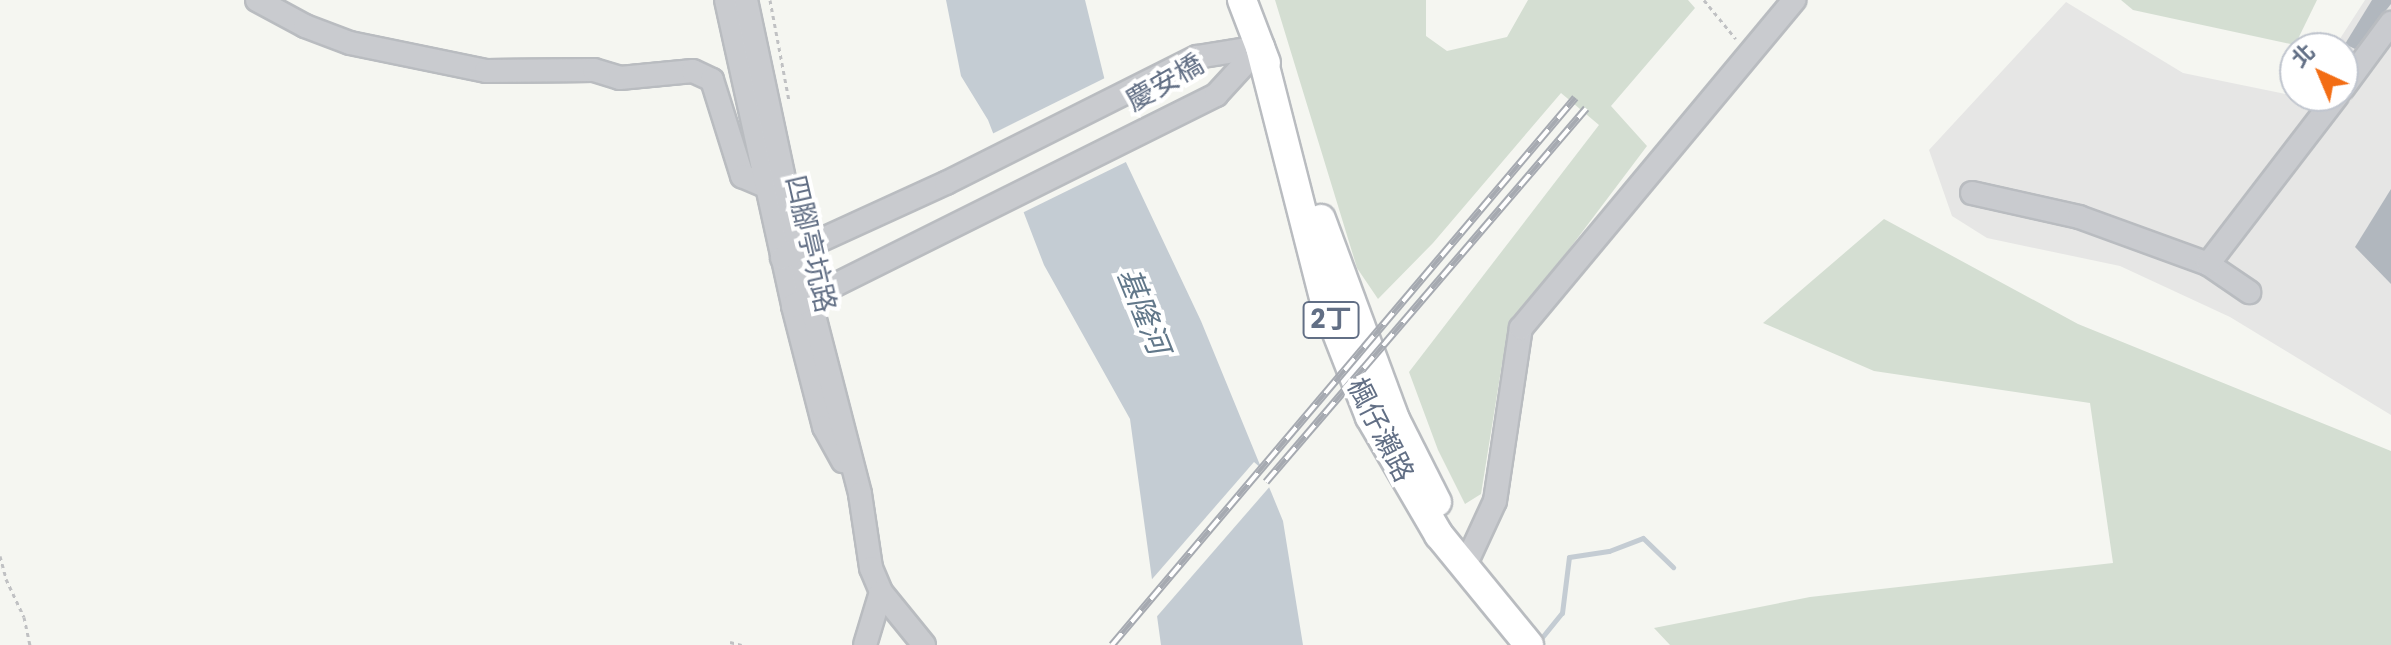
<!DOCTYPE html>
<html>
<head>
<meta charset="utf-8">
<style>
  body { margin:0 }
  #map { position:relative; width:2391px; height:645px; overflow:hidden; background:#f5f6f1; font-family:Poppins,"Noto Sans TC",sans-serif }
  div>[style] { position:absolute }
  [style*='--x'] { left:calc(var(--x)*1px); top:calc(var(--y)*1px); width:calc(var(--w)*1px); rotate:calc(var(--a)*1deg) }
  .built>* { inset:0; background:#e6e6e5 }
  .green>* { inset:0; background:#d4ded2 }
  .water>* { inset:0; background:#c4ccd3 }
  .pier>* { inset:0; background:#f5f6f1 }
  .stream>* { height:5px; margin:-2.5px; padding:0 2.5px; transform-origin:2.5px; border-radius:2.5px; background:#c4ccd3 }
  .building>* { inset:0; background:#b1b7be }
  .path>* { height:3px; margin-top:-1.5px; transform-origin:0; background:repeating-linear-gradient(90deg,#c0c1c3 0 4px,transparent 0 8px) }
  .roads { filter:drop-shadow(2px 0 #b9bcc0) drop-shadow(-2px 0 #b9bcc0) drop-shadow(0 2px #b9bcc0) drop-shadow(0 -2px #b9bcc0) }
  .minor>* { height:22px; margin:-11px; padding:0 11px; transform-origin:11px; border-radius:11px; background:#c9cbcf }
  .major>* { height:28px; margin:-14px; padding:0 14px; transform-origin:14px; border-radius:14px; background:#fff }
  .rail>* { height:8px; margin-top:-4px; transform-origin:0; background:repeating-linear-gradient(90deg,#fff 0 15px,#a6aab1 0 30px); box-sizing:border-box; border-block:2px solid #a6aab1 }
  span { translate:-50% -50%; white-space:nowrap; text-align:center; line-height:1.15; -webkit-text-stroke:8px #fff; paint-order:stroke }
  .shield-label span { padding:2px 6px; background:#fff; border:2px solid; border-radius:6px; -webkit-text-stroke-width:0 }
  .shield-label { font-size:26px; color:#626f85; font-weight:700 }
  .street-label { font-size:28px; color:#626f85 }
  .water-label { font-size:30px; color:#62788a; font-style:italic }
  .north { position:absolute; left:2279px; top:32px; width:80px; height:80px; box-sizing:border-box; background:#fff; border:2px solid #c0c5ce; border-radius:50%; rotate:316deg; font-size:22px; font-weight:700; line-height:32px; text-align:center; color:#626f85 }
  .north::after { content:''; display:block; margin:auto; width:28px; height:36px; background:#f36d14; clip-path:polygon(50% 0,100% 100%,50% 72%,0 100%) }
</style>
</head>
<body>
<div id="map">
  <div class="built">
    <i style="clip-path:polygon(2365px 0,2391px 0,2391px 415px,2230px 317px,2120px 266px,1987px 238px,1952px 216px,1929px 150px,2066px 2px,2183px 73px,2295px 96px,2343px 96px,2343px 48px,2334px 48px)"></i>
  </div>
  <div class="green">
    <i style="clip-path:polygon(1275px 0,1426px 0,1426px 36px,1447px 51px,1507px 37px,1528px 0,1688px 0,1695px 8px,1611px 106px,1647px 146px,1515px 321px,1502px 364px,1481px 494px,1465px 504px,1438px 450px,1409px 372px,1599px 125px,1561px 93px,1433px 243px,1378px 299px,1357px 268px)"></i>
    <i style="clip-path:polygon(2121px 0,2317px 0,2295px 45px,2133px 10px)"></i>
    <i style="clip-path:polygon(1884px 219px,2078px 324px,2391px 451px,2391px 645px,1670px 645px,1654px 628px,1810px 597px,2113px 563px,2090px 403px,1874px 371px,1763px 323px)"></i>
  </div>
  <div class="water">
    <i style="clip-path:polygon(946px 0,1085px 0,1124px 158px,1201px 321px,1283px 521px,1303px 645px,1161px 645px,1130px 419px,1044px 265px,988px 120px,961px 76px)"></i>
  </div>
  <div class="pier">
    <i style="clip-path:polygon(1109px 76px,1130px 160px,1020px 214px,990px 135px)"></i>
    <i style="clip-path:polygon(1254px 462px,1269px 475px,1272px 484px,1153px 621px,1147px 585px)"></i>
  </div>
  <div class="stream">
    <i style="--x:1539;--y:641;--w:36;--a:-51"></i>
    <i style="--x:1562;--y:613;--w:56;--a:-82.9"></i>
    <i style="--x:1569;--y:557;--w:40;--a:-8.5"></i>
    <i style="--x:1609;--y:551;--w:36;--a:-21"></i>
    <i style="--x:1643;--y:538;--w:42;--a:44"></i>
  </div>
  <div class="building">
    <i style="clip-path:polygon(2372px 0,2391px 0,2391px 4px,2355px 49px,2345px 44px)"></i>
    <i style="clip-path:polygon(2391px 189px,2391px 284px,2355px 247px)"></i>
  </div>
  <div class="path">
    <i style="--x:770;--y:0;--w:103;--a:79.3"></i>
    <i style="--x:1704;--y:0;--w:50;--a:50.6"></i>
    <i style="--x:0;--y:556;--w:24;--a:75"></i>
    <i style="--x:6;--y:579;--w:42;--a:64.7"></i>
    <i style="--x:24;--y:617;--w:29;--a:78"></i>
    <i style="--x:730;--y:642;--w:12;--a:14"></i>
  </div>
  <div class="roads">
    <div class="minor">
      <i style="--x:257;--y:0;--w:55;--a:28.4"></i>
      <i style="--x:305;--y:26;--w:48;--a:20.7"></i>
      <i style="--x:350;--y:43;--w:139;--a:11.6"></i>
      <i style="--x:486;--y:71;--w:108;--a:-0.5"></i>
      <i style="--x:594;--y:70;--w:27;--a:17"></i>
      <i style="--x:620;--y:78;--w:73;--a:-5.5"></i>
      <i style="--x:693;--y:71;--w:21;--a:25"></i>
      <i style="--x:712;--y:80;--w:101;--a:72.6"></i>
      <i style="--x:742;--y:176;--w:25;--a:23"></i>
      <i style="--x:726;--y:0;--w:313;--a:77.6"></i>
      <i style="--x:793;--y:306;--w:125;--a:75.6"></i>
      <i style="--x:824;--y:427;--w:39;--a:61"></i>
      <i style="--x:746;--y:0;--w:307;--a:78"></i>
      <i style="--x:810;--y:300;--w:200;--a:75.5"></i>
      <i style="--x:860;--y:494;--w:75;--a:81.5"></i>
      <i style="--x:871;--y:568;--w:26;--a:67"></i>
      <i style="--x:881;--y:592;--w:68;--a:50.9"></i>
      <i style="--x:2343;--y:88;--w:81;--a:-53.6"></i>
      <i style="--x:1972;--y:193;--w:110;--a:12.6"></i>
      <i style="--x:2079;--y:217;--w:137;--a:20"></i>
      <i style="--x:2208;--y:264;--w:50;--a:34.3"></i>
      <i style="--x:782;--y:258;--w:180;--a:-24.6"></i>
      <i style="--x:946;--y:183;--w:281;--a:-26.7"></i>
      <i style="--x:1197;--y:57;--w:64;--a:-9"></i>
      <i style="--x:2208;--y:264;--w:212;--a:-52.5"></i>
      <i style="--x:793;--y:306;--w:473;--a:-26.5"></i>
      <i style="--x:1216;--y:95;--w:65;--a:-47.5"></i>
      <i style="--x:1464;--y:568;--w:74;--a:-65.2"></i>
      <i style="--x:1495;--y:501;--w:175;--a:-81.5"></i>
      <i style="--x:1521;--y:328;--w:427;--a:-50.2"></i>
      <i style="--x:865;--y:645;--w:55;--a:-73.2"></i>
    </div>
    <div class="major">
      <i style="--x:1242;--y:0;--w:67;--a:69.1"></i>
      <i style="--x:1260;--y:47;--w:266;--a:75.7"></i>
      <i style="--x:1326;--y:305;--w:120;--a:68.6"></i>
      <i style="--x:1370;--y:417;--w:137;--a:59.7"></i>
      <i style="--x:1439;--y:535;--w:142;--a:50.7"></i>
      <i style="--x:1321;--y:219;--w:213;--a:69.7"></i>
      <i style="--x:1395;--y:419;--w:93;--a:63.2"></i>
    </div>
  </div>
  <div class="rail">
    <i style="--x:1266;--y:482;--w:492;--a:-49.4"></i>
    <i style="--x:1112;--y:645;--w:717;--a:-49.75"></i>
  </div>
  <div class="shield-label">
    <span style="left:1331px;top:320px">2丁</span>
  </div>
  <div class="street-label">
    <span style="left:1165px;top:83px;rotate:-30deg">慶安橋</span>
    <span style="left:810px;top:244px;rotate:77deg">四腳亭坑路</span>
    <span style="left:1380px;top:430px;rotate:63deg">楓仔瀨路</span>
  </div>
  <div class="water-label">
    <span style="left:1143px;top:311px;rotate:68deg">基隆河</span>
  </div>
  <div class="north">北</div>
</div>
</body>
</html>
